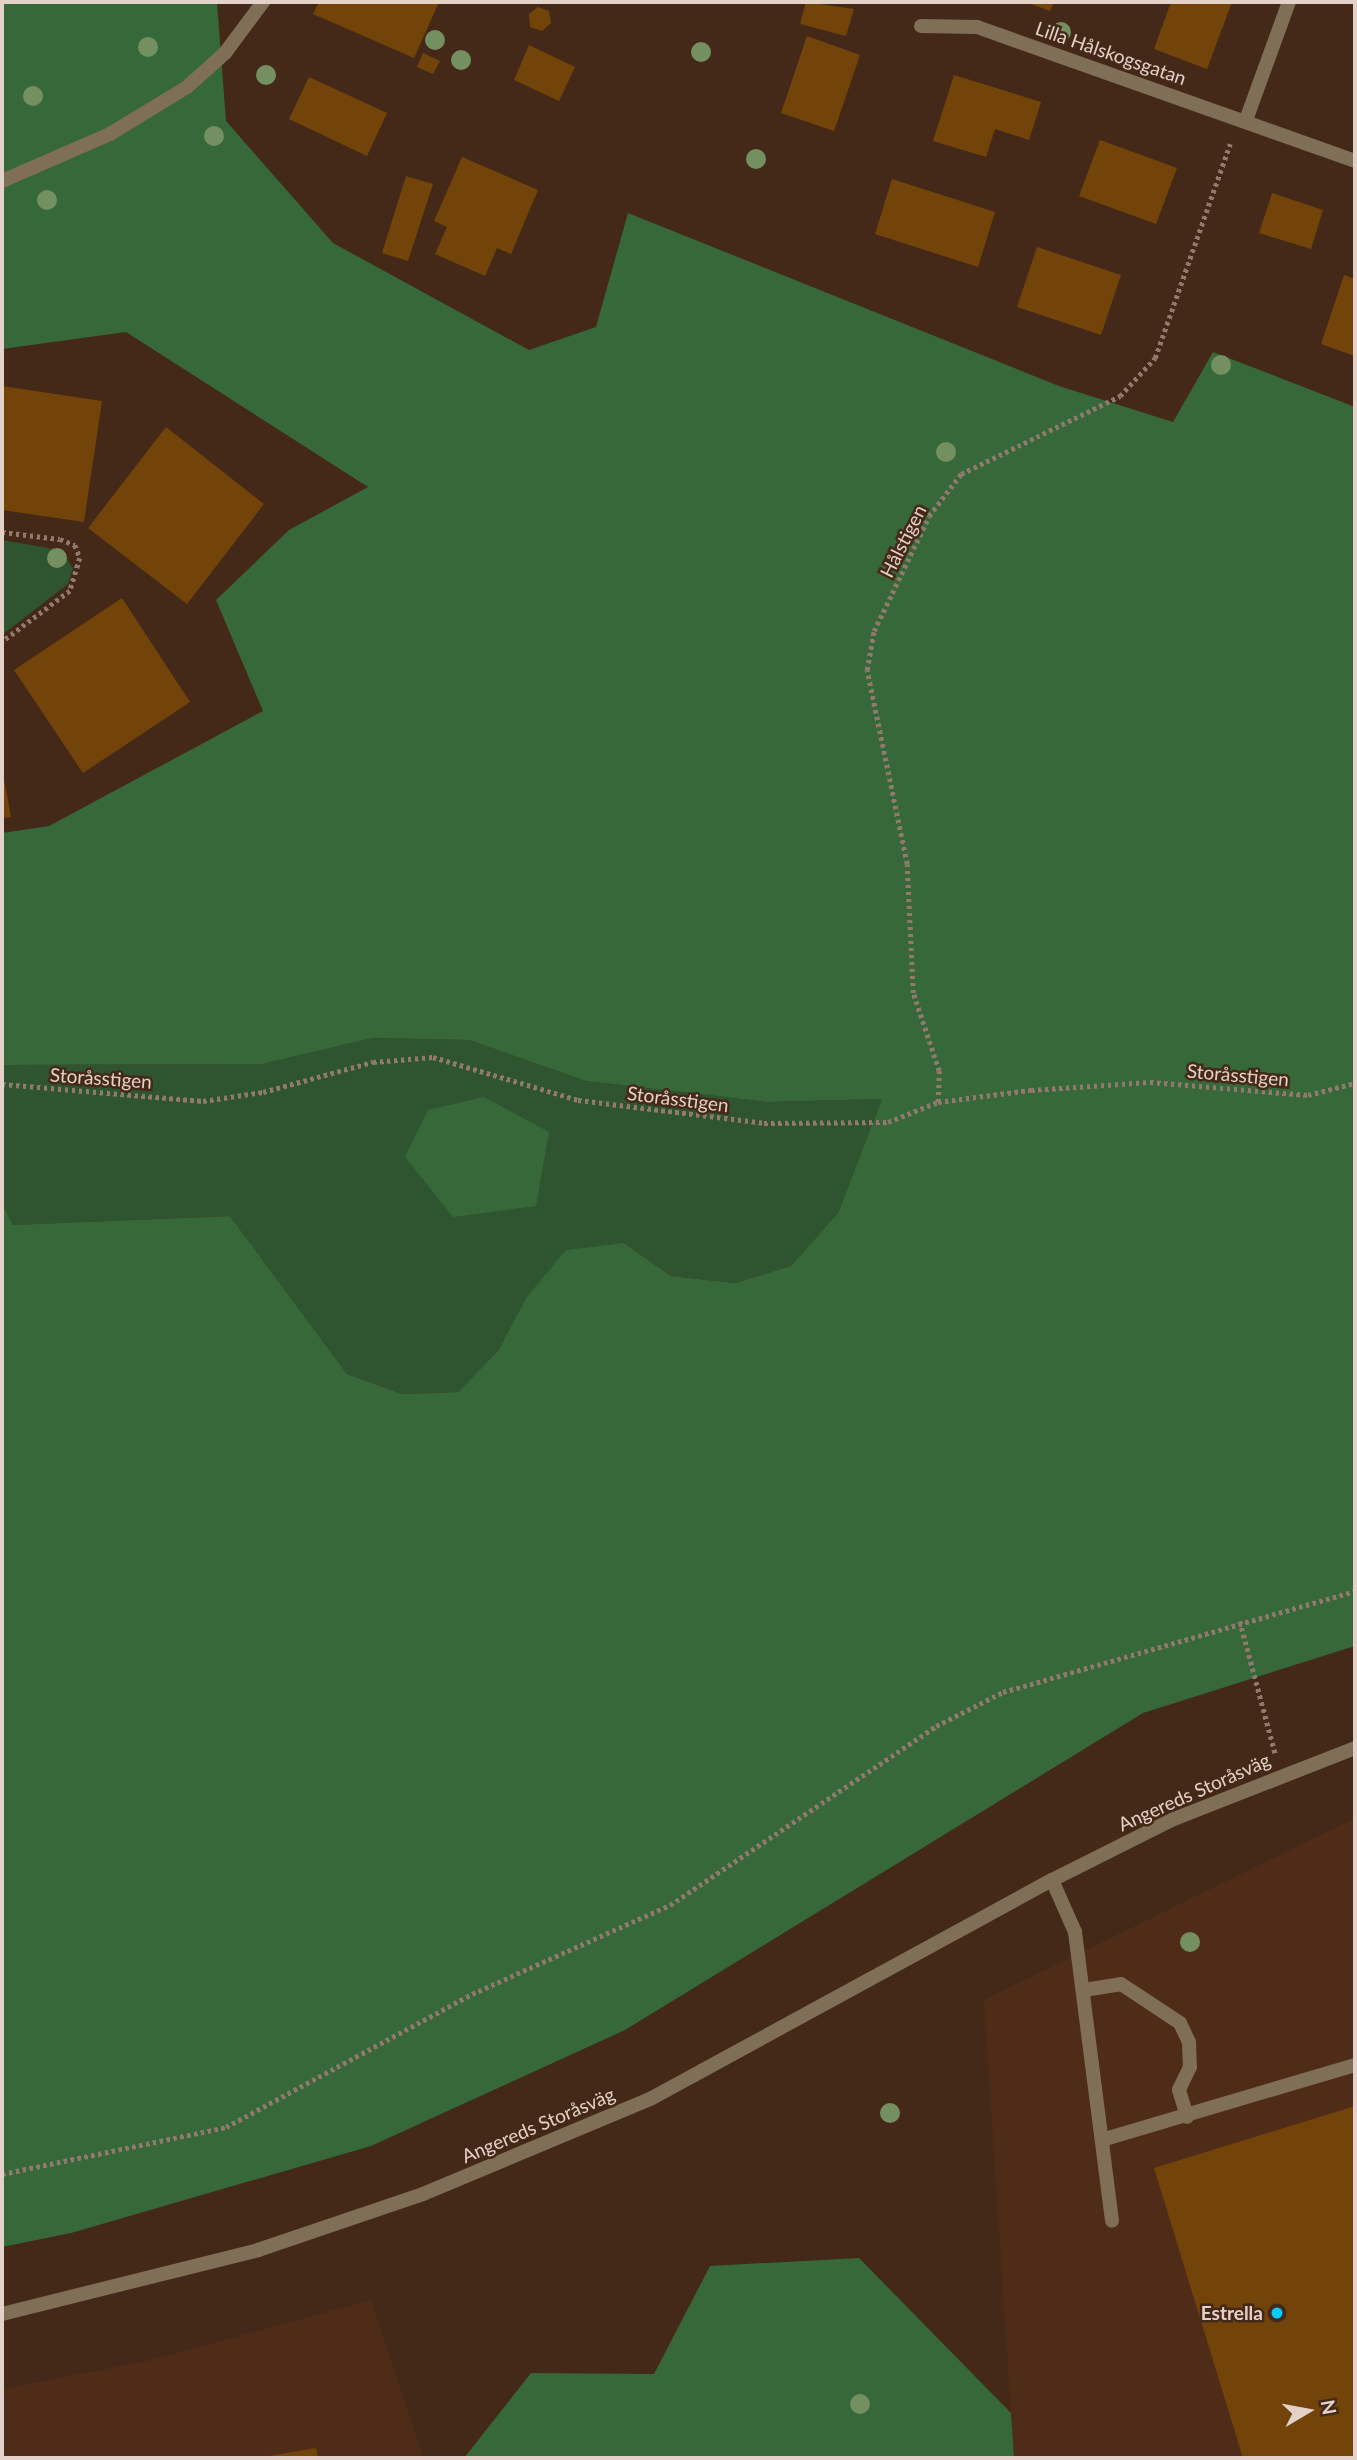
<!DOCTYPE html>
<html>
<head>
<meta charset="utf-8">
<style>
  body { margin:0 }
  #map { position:relative; width:1357px; height:2460px; overflow:hidden; background:#442918; font-family:Lato,sans-serif }
  div>[style] { position:absolute }
  [style*='--x'] { left:calc(var(--x)*1px); top:calc(var(--y)*1px); width:calc(var(--w)*1px); rotate:calc(var(--a)*1deg) }
  .built>* { inset:0; background:#4e2c17 }
  .green>* { inset:0; background:#2e5530 }
  .forest>* { inset:0; background:#366839 }
  .building>* { inset:0; background:#73440a }
  .path>* { height:4.5px; margin-top:-2.25px; transform-origin:0; background:repeating-linear-gradient(90deg,#917a6d 0 3.5px,transparent 0 7px) }
  .service>* { height:14px; margin:-7px; padding:0 7px; transform-origin:7px; border-radius:7px; background:#806f57 }
  .minor>* { height:14px; margin:-7px; padding:0 7px; transform-origin:7px; border-radius:7px; background:#806f57 }
  .tertiary>* { height:14px; margin:-7px; padding:0 7px; transform-origin:7px; border-radius:7px; background:#806f57 }
  .trees>* { width:20px; height:20px; margin:-10px; border-radius:50%; background:#749061 }
  .dots>* { width:19px; height:19px; translate:-50% -50%; box-sizing:border-box; border:4px solid #442918; border-radius:50% }
  span { translate:-50% -50%; white-space:nowrap; text-align:center; line-height:1.15; -webkit-text-stroke:5px #442918; paint-order:stroke }
  .street-label { font-size:19px; color:#e4d1c7 }
  .poi-label { font-size:19px; color:#e4d1c7; font-weight:700 }
  .right { translate:-100% -50%; text-align:right }
  .frame { position:absolute; inset:0; border:4px solid #e4d1c7; pointer-events:none }
  .north { position:absolute; left:1273px; top:2376px; width:70px; height:70px; -webkit-text-stroke:5px #442918; paint-order:stroke; rotate:80deg; font-size:19px; font-weight:700; line-height:28px; text-align:center; color:#e4d1c7 }
  .north::after { content:''; display:block; margin:auto; width:24px; height:32px; background:#e4d1c7; clip-path:polygon(50% 0,100% 100%,50% 72%,0 100%) }
</style>
</head>
<body>
<div id="map">
  <div class="built">
    <i style="clip-path:polygon(1355px 1818px,1355px 2458px,1014px 2458px,984px 2000px)"></i>
    <i style="clip-path:polygon(371px 2300px,423px 2458px,2px 2458px,2px 2389px,147px 2361px)"></i>
  </div>
  <div class="green">
    <i style="clip-path:polygon(2px 540px,60px 550px,73px 568px,68px 584px,2px 635px)"></i>
    <i style="clip-path:polygon(373px 1038px,469px 1040px,586px 1081px,768px 1102px,882px 1099px,838px 1213px,791px 1266px,735px 1283px,671px 1276px,624px 1243px,526px 1298px,498px 1351px,458px 1392px,402px 1394px,347px 1374px,230px 1216px,13px 1225px,2px 1203px,2px 1065px,262px 1064px)"></i>
  </div>
  <div class="forest">
    <i style="clip-path:polygon(2px 2px,217px 2px,226px 121px,333px 243px,529px 350px,596px 327px,628px 213px,1059px 386px,1173px 422px,1213px 352px,1355px 407px,1355px 1646px,1143px 1713px,625px 2030px,371px 2146px,71px 2233px,2px 2247px,2px 1203px,13px 1225px,230px 1216px,347px 1374px,402px 1394px,458px 1392px,498px 1351px,526px 1298px,566px 1250px,624px 1243px,671px 1276px,735px 1283px,791px 1266px,838px 1213px,882px 1099px,768px 1102px,586px 1081px,469px 1040px,373px 1038px,262px 1064px,2px 1065px,2px 833px,49px 826px,263px 711px,216px 600px,289px 530px,368px 487px,126px 332px,2px 349px)"></i>
    <i style="clip-path:polygon(484px 1097px,549px 1132px,536px 1206px,453px 1217px,405px 1157px,428px 1110px)"></i>
    <i style="clip-path:polygon(859px 2258px,1011px 2413px,1014px 2458px,464px 2458px,531px 2373px,654px 2374px,710px 2266px)"></i>
  </div>
  <div class="building">
    <i style="clip-path:polygon(319px 2px,439px 2px,414px 58px,313px 14px)"></i>
    <i style="clip-path:polygon(806px 2px,854px 9px,846px 36px,800px 24px)"></i>
    <i style="clip-path:polygon(1026px 2px,1054px 2px,1050px 11px)"></i>
    <i style="clip-path:polygon(1171px 2px,1232px 2px,1207px 69px,1154px 49px)"></i>
    <i style="clip-path:polygon(538px 7px,549px 11px,551px 23px,542px 31px,530px 27px,529px 14px)"></i>
    <i style="clip-path:polygon(807px 36px,860px 55px,834px 131px,781px 113px)"></i>
    <i style="clip-path:polygon(529px 45px,575px 67px,559px 101px,514px 80px)"></i>
    <i style="clip-path:polygon(423px 53px,440px 61px,433px 74px,417px 67px)"></i>
    <i style="clip-path:polygon(954px 75px,1041px 102px,1029px 140px,995px 129px,986px 157px,933px 141px)"></i>
    <i style="clip-path:polygon(309px 77px,387px 113px,367px 156px,289px 119px)"></i>
    <i style="clip-path:polygon(1100px 140px,1177px 168px,1156px 224px,1079px 196px)"></i>
    <i style="clip-path:polygon(462px 157px,538px 190px,511px 254px,497px 248px,485px 276px,435px 254px,447px 227px,434px 221px)"></i>
    <i style="clip-path:polygon(406px 176px,433px 184px,408px 261px,382px 253px)"></i>
    <i style="clip-path:polygon(892px 179px,995px 212px,978px 267px,875px 234px)"></i>
    <i style="clip-path:polygon(1272px 193px,1323px 210px,1311px 249px,1259px 233px)"></i>
    <i style="clip-path:polygon(1037px 247px,1121px 275px,1101px 335px,1017px 307px)"></i>
    <i style="clip-path:polygon(1344px 275px,1355px 279px,1355px 356px,1321px 344px)"></i>
    <i style="clip-path:polygon(2px 386px,102px 401px,84px 522px,2px 510px)"></i>
    <i style="clip-path:polygon(166px 427px,264px 504px,187px 604px,88px 528px)"></i>
    <i style="clip-path:polygon(122px 598px,190px 702px,83px 773px,14px 670px)"></i>
    <i style="clip-path:polygon(2px 768px,11px 817px,2px 818px)"></i>
    <i style="clip-path:polygon(1355px 2106px,1355px 2458px,1243px 2458px,1154px 2168px)"></i>
    <i style="clip-path:polygon(316px 2448px,318px 2458px,263px 2458px,263px 2457px)"></i>
  </div>
  <div class="path">
    <i style="--x:2;--y:532;--w:58;--a:6.9"></i>
    <i style="--x:60;--y:539;--w:16;--a:22"></i>
    <i style="--x:75;--y:545;--w:14;--a:69"></i>
    <i style="--x:80;--y:558;--w:34;--a:107"></i>
    <i style="--x:70;--y:591;--w:85;--a:143.1"></i>
    <i style="--x:2;--y:1084;--w:202;--a:4.8"></i>
    <i style="--x:203;--y:1101;--w:61;--a:-8.5"></i>
    <i style="--x:263;--y:1092;--w:114;--a:-15.3"></i>
    <i style="--x:373;--y:1062;--w:60;--a:-4.8"></i>
    <i style="--x:433;--y:1057;--w:151;--a:16.5"></i>
    <i style="--x:578;--y:1100;--w:187;--a:7"></i>
    <i style="--x:764;--y:1123;--w:124;--a:-0.5"></i>
    <i style="--x:888;--y:1122;--w:54;--a:-21.8"></i>
    <i style="--x:938;--y:1102;--w:94;--a:-7.4"></i>
    <i style="--x:1031;--y:1090;--w:119;--a:-3.8"></i>
    <i style="--x:1150;--y:1082;--w:159;--a:4.7"></i>
    <i style="--x:1308;--y:1095;--w:49;--a:-14.3"></i>
    <i style="--x:938;--y:1102;--w:31;--a:-88"></i>
    <i style="--x:939;--y:1071;--w:82;--a:-108.4"></i>
    <i style="--x:913;--y:993;--w:129;--a:-92.7"></i>
    <i style="--x:907;--y:864;--w:198;--a:-101.7"></i>
    <i style="--x:867;--y:670;--w:40;--a:-80"></i>
    <i style="--x:874;--y:631;--w:127;--a:-64.4"></i>
    <i style="--x:929;--y:516;--w:53;--a:-52.7"></i>
    <i style="--x:961;--y:474;--w:177;--a:-26.1"></i>
    <i style="--x:1120;--y:396;--w:52;--a:-47.4"></i>
    <i style="--x:1155;--y:358;--w:227;--a:-70.7"></i>
    <i style="--x:1240;--y:1621;--w:137;--a:75.1"></i>
    <i style="--x:2;--y:2174;--w:229;--a:-11.8"></i>
    <i style="--x:226;--y:2127;--w:280;--a:-28.4"></i>
    <i style="--x:472;--y:1994;--w:217;--a:-24.2"></i>
    <i style="--x:670;--y:1905;--w:321;--a:-33.9"></i>
    <i style="--x:936;--y:1726;--w:75;--a:-26.9"></i>
    <i style="--x:1003;--y:1692;--w:366;--a:-16"></i>
  </div>
  <div class="service">
    <i style="--x:1052;--y:1880;--w:57;--a:66.1"></i>
    <i style="--x:1075;--y:1932;--w:291;--a:82.7"></i>
    <i style="--x:1084;--y:1990;--w:37;--a:-9"></i>
    <i style="--x:1121;--y:1984;--w:71;--a:33.5"></i>
    <i style="--x:1180;--y:2023;--w:21;--a:65"></i>
    <i style="--x:1189;--y:2042;--w:25;--a:88"></i>
    <i style="--x:1190;--y:2067;--w:25;--a:116"></i>
    <i style="--x:1179;--y:2090;--w:28;--a:73"></i>
    <i style="--x:1105;--y:2139;--w:261;--a:-16.5"></i>
  </div>
  <div class="minor">
    <i style="--x:921;--y:26;--w:56;--a:1"></i>
    <i style="--x:977;--y:27;--w:401;--a:19.5"></i>
    <i style="--x:1246;--y:120;--w:126;--a:-70"></i>
    <i style="--x:2;--y:181;--w:118;--a:-23.5"></i>
    <i style="--x:110;--y:134;--w:90;--a:-31.4"></i>
    <i style="--x:187;--y:87;--w:51;--a:-41.8"></i>
    <i style="--x:225;--y:53;--w:64;--a:-53.3"></i>
  </div>
  <div class="tertiary">
    <i style="--x:2;--y:2314;--w:264;--a:-14"></i>
    <i style="--x:258;--y:2250;--w:174;--a:-18.7"></i>
    <i style="--x:423;--y:2194;--w:248;--a:-22.7"></i>
    <i style="--x:652;--y:2098;--w:456;--a:-28.6"></i>
    <i style="--x:1052;--y:1880;--w:136;--a:-26.6"></i>
    <i style="--x:1174;--y:1819;--w:194;--a:-21.4"></i>
  </div>
  <div class="trees">
    <i style="left:1061px;top:32px"></i>
    <i style="left:435px;top:40px"></i>
    <i style="left:148px;top:47px"></i>
    <i style="left:701px;top:52px"></i>
    <i style="left:461px;top:60px"></i>
    <i style="left:266px;top:75px"></i>
    <i style="left:33px;top:96px"></i>
    <i style="left:214px;top:136px"></i>
    <i style="left:756px;top:159px"></i>
    <i style="left:47px;top:200px"></i>
    <i style="left:1221px;top:365px"></i>
    <i style="left:946px;top:452px"></i>
    <i style="left:57px;top:558px"></i>
    <i style="left:1190px;top:1942px"></i>
    <i style="left:890px;top:2113px"></i>
    <i style="left:860px;top:2404px"></i>
  </div>
  <div class="dots">
    <i style="left:1277px;top:2313px;background:#04cbf9"></i>
  </div>
  <div class="street-label">
    <span style="left:1111px;top:53px;rotate:19deg">Lilla Hålskogsgatan</span>
    <span style="left:903px;top:541px;rotate:-63deg">Hålstigen</span>
    <span style="left:1238px;top:1075px;rotate:5deg">Storåsstigen</span>
    <span style="left:101px;top:1078px;rotate:4deg">Storåsstigen</span>
    <span style="left:678px;top:1099px;rotate:7deg">Storåsstigen</span>
    <span style="left:1194px;top:1792px;rotate:-24deg">Angereds Storåsväg</span>
    <span style="left:538px;top:2125px;rotate:-23deg">Angereds Storåsväg</span>
  </div>
  <div class="poi-label">
    <span class="right" style="left:1263px;top:2313px">Estrella</span>
  </div>
  <div class="frame"></div>
  <div class="north">N</div>
</div>
</body>
</html>
